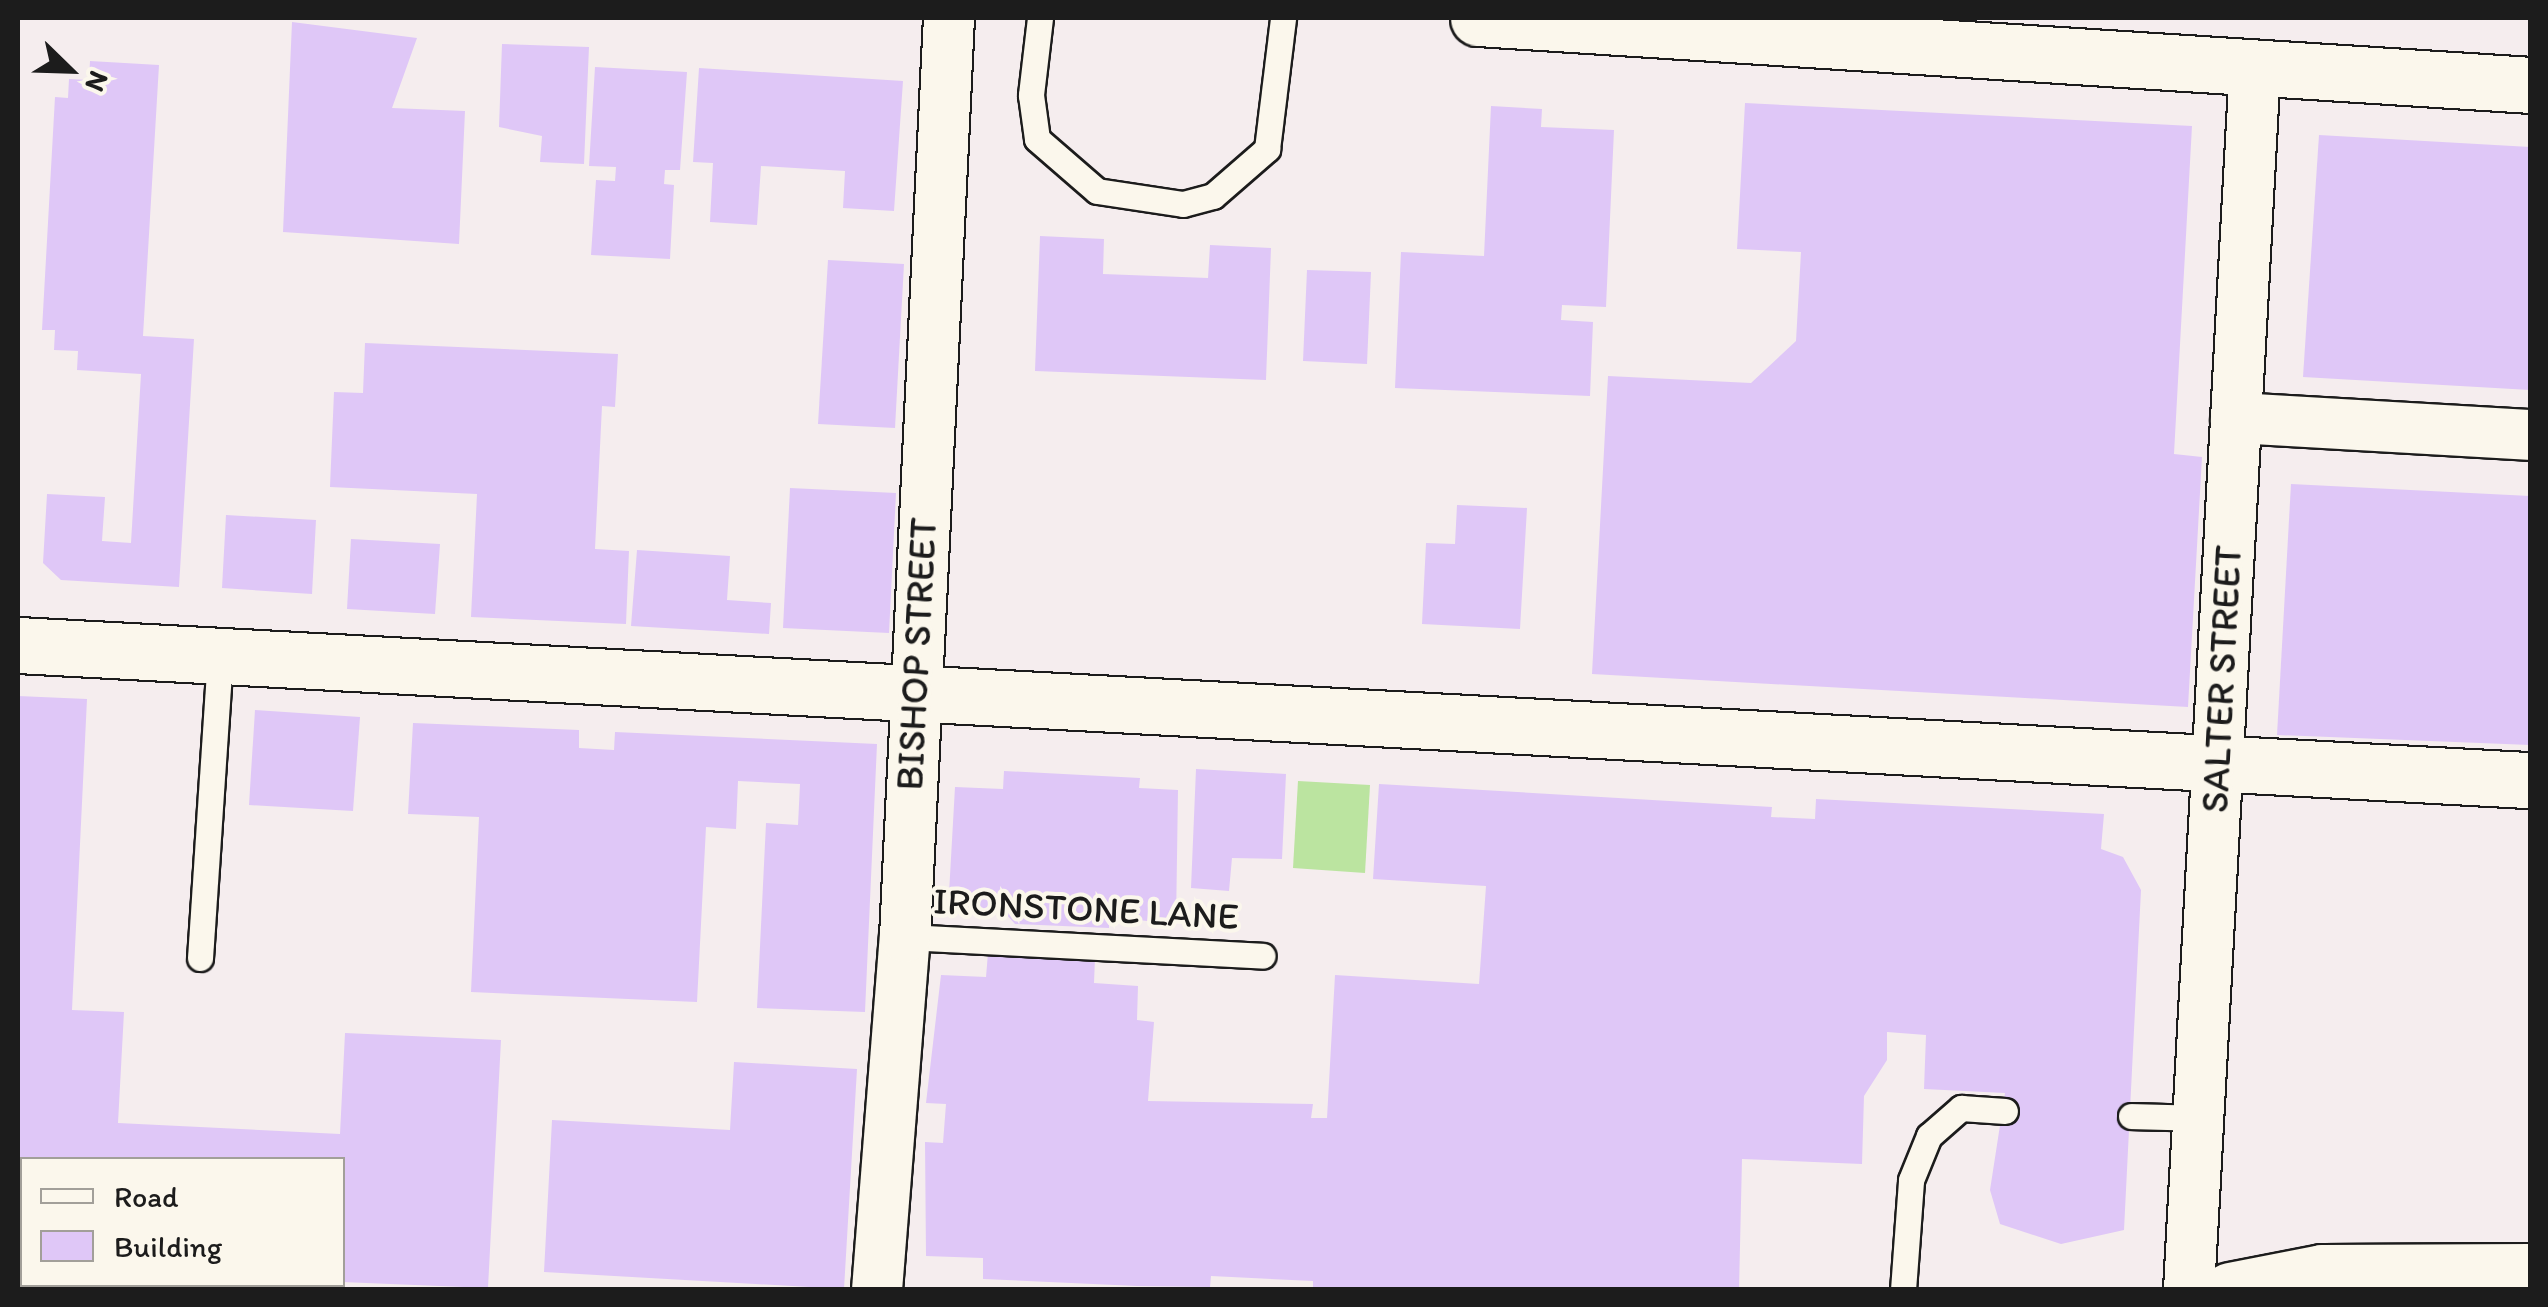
<!DOCTYPE html>
<html>
<head>
<meta charset="utf-8">
<style>
  body { margin:0 }
  #map { position:relative; width:2548px; height:1307px; overflow:hidden; background:#f5edee; font-family:Itim,sans-serif }
  div>[style] { position:absolute }
  [style*='--x'] { left:calc(var(--x)*1px); top:calc(var(--y)*1px); width:calc(var(--w)*1px); rotate:calc(var(--a)*1deg) }
  .green>* { inset:0; background:#bbe4a0 }
  .building>* { inset:0; background:#dfc7f7 }
  .roads { filter:drop-shadow(2px 0 #1c1c1c) drop-shadow(-2px 0 #1c1c1c) drop-shadow(0 2px #1c1c1c) drop-shadow(0 -2px #1c1c1c) }
  .lane>* { height:25px; margin:-12.5px; padding:0 12.5px; transform-origin:12.5px; border-radius:12.5px; background:#fbf7ec }
  .street>* { height:50px; margin:-25px; padding:0 25px; transform-origin:25px; border-radius:25px; background:#fbf7ec }
  .secondary>* { height:55px; margin:-27.5px; padding:0 27.5px; transform-origin:27.5px; border-radius:27.5px; background:#fbf7ec }
  span { translate:-50% -50%; white-space:nowrap; text-align:center; line-height:1.15; -webkit-text-stroke:8px #fbf7ec; paint-order:stroke }
  .street-label { font-size:38px; color:#1c1c1c }
  .frame { position:absolute; inset:0; border:20px solid #1c1c1c; pointer-events:none }
  .legend { position:absolute; left:20px; top:1157px; width:325px; height:130px; box-sizing:border-box; background:#fbf7ec; border:2px solid #a29f99; margin:0; padding:12px 18px; list-style:none; font-size:30px; color:#1c1c1c }
  .legend li { display:flex; align-items:center; gap:20px; height:50px }
  .legend b { width:50px; border:2px solid #a29f99 }
  .north { position:absolute; left:20px; top:20px; width:100px; height:100px; -webkit-text-stroke:8px #fbf7ec; paint-order:stroke; rotate:113deg; font-size:28px; font-weight:700; line-height:40px; text-align:center; color:#1c1c1c }
  .north::after { content:''; display:block; margin:auto; width:35px; height:45px; background:#1c1c1c; clip-path:polygon(50% 0,100% 100%,50% 72%,0 100%) }
</style>
</head>
<body>
<div id="map">
  <div class="green">
    <i style="clip-path:polygon(1298px 781px,1370px 785px,1365px 873px,1293px 868px)"></i>
  </div>
  <div class="building">
    <i style="clip-path:polygon(292px 22px,417px 38px,392px 108px,465px 111px,459px 244px,283px 232px)"></i>
    <i style="clip-path:polygon(502px 44px,589px 47px,584px 164px,540px 162px,542px 136px,499px 127px)"></i>
    <i style="clip-path:polygon(90px 61px,159px 65px,143px 336px,194px 339px,179px 587px,61px 580px,43px 563px,47px 494px,105px 497px,102px 541px,131px 543px,141px 374px,77px 370px,78px 351px,54px 350px,55px 330px,42px 330px,55px 97px,68px 98px,69px 79px,89px 80px)"></i>
    <i style="clip-path:polygon(595px 67px,687px 72px,680px 170px,665px 170px,664px 184px,674px 185px,670px 259px,591px 255px,596px 180px,615px 181px,616px 167px,589px 166px)"></i>
    <i style="clip-path:polygon(699px 68px,903px 81px,894px 211px,843px 208px,845px 171px,761px 166px,757px 225px,710px 222px,713px 163px,693px 162px)"></i>
    <i style="clip-path:polygon(1745px 103px,2192px 126px,2174px 454px,2202px 457px,2188px 707px,1592px 674px,1608px 376px,1751px 383px,1796px 341px,1801px 252px,1737px 249px)"></i>
    <i style="clip-path:polygon(1491px 106px,1542px 109px,1541px 127px,1614px 130px,1606px 307px,1562px 305px,1561px 320px,1593px 322px,1590px 396px,1395px 388px,1401px 252px,1484px 256px)"></i>
    <i style="clip-path:polygon(2319px 135px,2530px 147px,2530px 390px,2303px 377px)"></i>
    <i style="clip-path:polygon(1040px 236px,1104px 239px,1103px 274px,1208px 278px,1210px 245px,1271px 248px,1266px 380px,1035px 371px)"></i>
    <i style="clip-path:polygon(828px 260px,904px 264px,895px 428px,818px 424px)"></i>
    <i style="clip-path:polygon(1307px 270px,1371px 272px,1367px 364px,1303px 361px)"></i>
    <i style="clip-path:polygon(365px 343px,618px 354px,615px 407px,602px 406px,595px 549px,629px 551px,626px 624px,471px 617px,477px 494px,330px 487px,334px 392px,363px 393px)"></i>
    <i style="clip-path:polygon(2291px 484px,2530px 496px,2530px 745px,2277px 735px)"></i>
    <i style="clip-path:polygon(790px 488px,896px 493px,889px 633px,783px 628px)"></i>
    <i style="clip-path:polygon(1457px 505px,1527px 508px,1520px 629px,1422px 624px,1426px 543px,1455px 544px)"></i>
    <i style="clip-path:polygon(226px 515px,316px 520px,312px 594px,222px 588px)"></i>
    <i style="clip-path:polygon(351px 539px,440px 544px,435px 614px,347px 609px)"></i>
    <i style="clip-path:polygon(637px 550px,730px 556px,727px 600px,771px 603px,769px 634px,631px 626px)"></i>
    <i style="clip-path:polygon(18px 696px,87px 699px,72px 1010px,124px 1012px,118px 1123px,340px 1134px,345px 1033px,501px 1040px,488px 1288px,342px 1282px,342px 1160px,22px 1160px,18px 1266px)"></i>
    <i style="clip-path:polygon(255px 710px,360px 717px,353px 811px,249px 805px)"></i>
    <i style="clip-path:polygon(413px 723px,579px 730px,579px 748px,614px 750px,615px 732px,877px 744px,865px 1012px,757px 1008px,766px 823px,798px 825px,800px 784px,738px 781px,736px 829px,706px 827px,697px 1002px,471px 992px,479px 817px,408px 814px)"></i>
    <i style="clip-path:polygon(1196px 769px,1286px 774px,1282px 859px,1232px 858px,1229px 891px,1191px 888px)"></i>
    <i style="clip-path:polygon(1004px 771px,1140px 778px,1139px 788px,1178px 790px,1176px 924px,1109px 917px,1109px 928px,1015px 924px,1006px 914px,948px 911px,955px 787px,1003px 789px)"></i>
    <i style="clip-path:polygon(1379px 784px,1772px 807px,1771px 817px,1815px 819px,1816px 799px,2104px 814px,2101px 849px,2123px 857px,2141px 890px,2124px 1230px,2061px 1244px,2000px 1224px,1990px 1190px,2005px 1093px,1924px 1089px,1926px 1035px,1887px 1032px,1887px 1060px,1864px 1096px,1862px 1164px,1742px 1159px,1739px 1290px,1313px 1290px,1313px 1281px,1211px 1276px,1210px 1287px,1137px 1286px,983px 1279px,983px 1258px,926px 1256px,925px 1142px,943px 1143px,946px 1104px,926px 1103px,941px 975px,986px 977px,988px 953px,1095px 958px,1094px 983px,1138px 986px,1137px 1020px,1154px 1022px,1148px 1101px,1313px 1104px,1311px 1118px,1327px 1118px,1335px 975px,1479px 984px,1486px 886px,1373px 879px)"></i>
    <i style="clip-path:polygon(734px 1062px,857px 1069px,844px 1289px,544px 1272px,552px 1120px,730px 1130px)"></i>
  </div>
  <div class="roads">
    <div class="lane">
      <i style="--x:1040;--y:18;--w:78;--a:96.7"></i>
      <i style="--x:1031;--y:95;--w:44;--a:82.2"></i>
      <i style="--x:1037;--y:139;--w:79;--a:40.9"></i>
      <i style="--x:1097;--y:191;--w:87;--a:8.6"></i>
      <i style="--x:1183;--y:204;--w:31;--a:-15"></i>
      <i style="--x:1213;--y:196;--w:72;--a:-41"></i>
      <i style="--x:1267;--y:149;--w:132;--a:-83"></i>
      <i style="--x:905;--y:937;--w:358;--a:3"></i>
      <i style="--x:200;--y:958;--w:302;--a:-86.2"></i>
      <i style="--x:2131;--y:1116;--w:72;--a:1.6"></i>
      <i style="--x:1903;--y:1290;--w:110;--a:-85.8"></i>
      <i style="--x:1911;--y:1180;--w:48;--a:-67.8"></i>
      <i style="--x:1929;--y:1136;--w:43;--a:-41.2"></i>
      <i style="--x:1961;--y:1108;--w:44;--a:3.9"></i>
    </div>
    <div class="street">
      <i style="--x:2236;--y:418;--w:294;--a:3.3"></i>
      <i style="--x:877;--y:1290;--w:354;--a:-85.5"></i>
      <i style="--x:905;--y:937;--w:920;--a:-87.26"></i>
      <i style="--x:2189;--y:1290;--w:1223;--a:-86.91"></i>
    </div>
    <div class="secondary">
      <i style="--x:1478;--y:18;--w:1054;--a:3.64"></i>
      <i style="--x:18;--y:645;--w:2516;--a:3.08"></i>
      <i style="--x:2230;--y:1290;--w:94;--a:-11.1"></i>
      <i style="--x:2322;--y:1272;--w:208;--a:-0.3"></i>
    </div>
  </div>
  <div class="street-label">
    <span style="left:917px;top:654px;rotate:-87deg">BISHOP STREET</span>
    <span style="left:2222px;top:679px;rotate:-87deg">SALTER STREET</span>
    <span style="left:1086px;top:909px;rotate:3deg">IRONSTONE LANE</span>
  </div>
  <div class="frame"></div>
  <ul class="legend">
  <li><b style="height:12px;background:#fbf7ec"></b>Road</li>
  <li><b style="height:28px;background:#dfc7f7"></b>Building</li>
  </ul>
  <div class="north">N</div>
</div>
</body>
</html>
